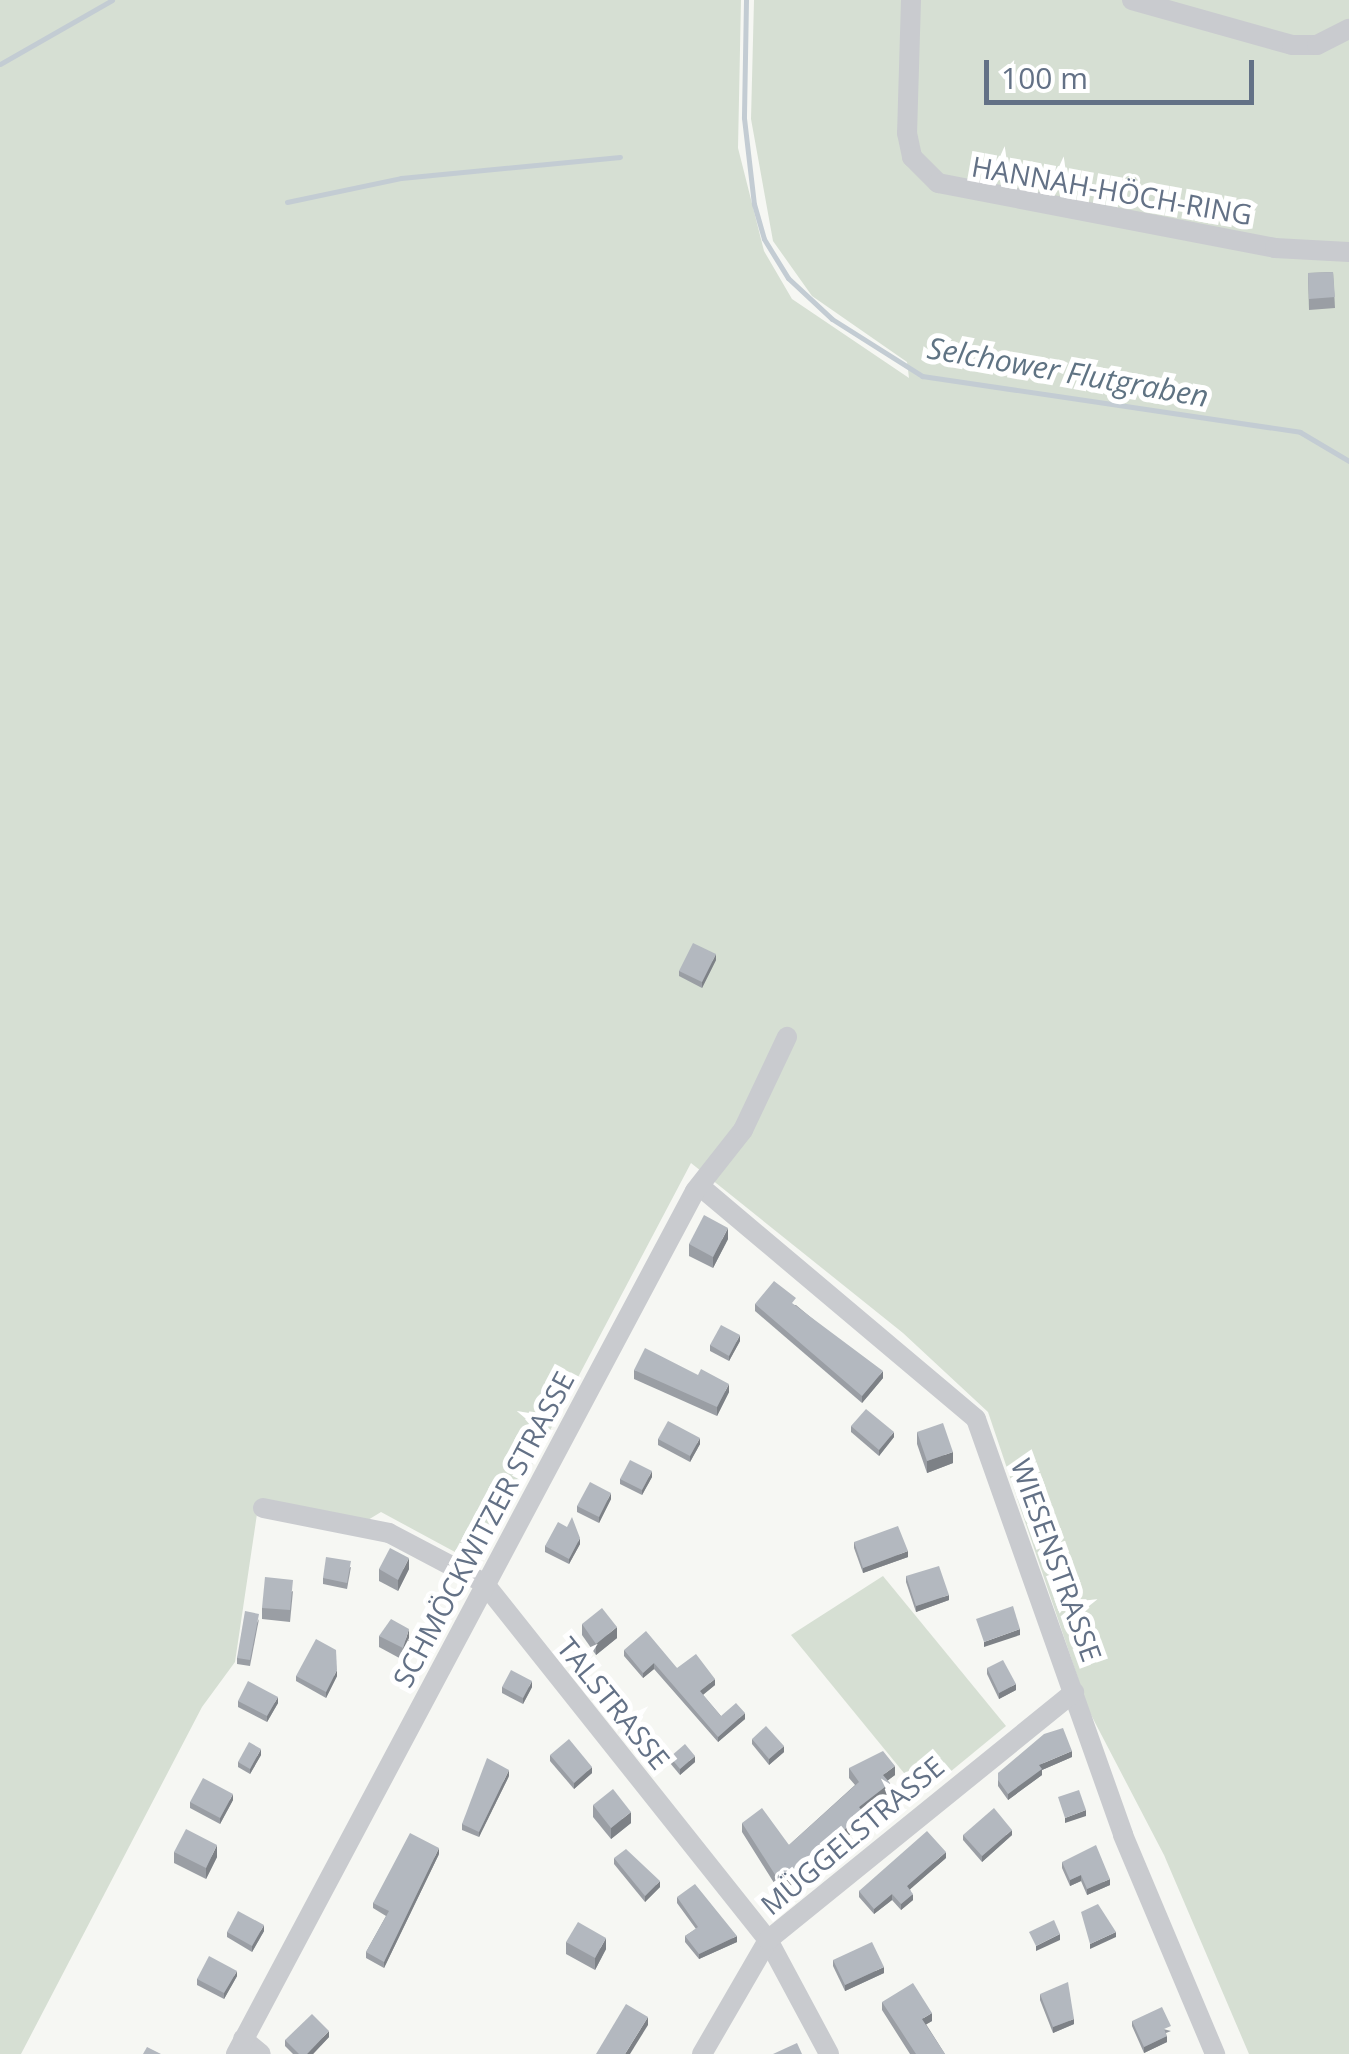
<!DOCTYPE html>
<html>
<head>
<meta charset="utf-8">
<style>
  body { margin:0 }
  #map { position:relative; width:1349px; height:2054px; overflow:hidden; background:#f6f7f3; font-family:"Open Sans",sans-serif }
  div>[style] { position:absolute }
  [style*='--x'] { left:calc(var(--x)*1px); top:calc(var(--y)*1px); width:calc(var(--w)*1px); rotate:calc(var(--a)*1deg) }
  .green>* { inset:0; background:#d6dfd3 }
  .stream>* { height:5px; margin:-2.5px; padding:0 2.5px; transform-origin:2.5px; border-radius:2.5px; background:#c3ccd3 }
  .minor>* { height:20px; margin:-10px; padding:0 10px; transform-origin:10px; border-radius:10px; background:#c9cbcf }
  .wall>* { inset:0; background:#9a9ea4 }
  .shaded-wall>* { inset:0; background:#7d8186 }
  .building>* { inset:0; background:#b3b8bf }
  span { translate:-50% -50%; white-space:nowrap; text-align:center; line-height:1.15; -webkit-text-stroke:10px #fff; paint-order:stroke }
  .street-label { font-size:28px; color:#637186 }
  .water-label { font-size:30px; color:#5f7383; font-style:italic }
  .scale { position:absolute; left:984px; top:60px; width:270px; height:45px; box-sizing:border-box; border:5px solid #637186; border-top:0; padding-left:12px; font-size:30px; line-height:35px; white-space:nowrap; color:#637186; -webkit-text-stroke:8px #fff; paint-order:stroke }
</style>
</head>
<body>
<div id="map">
  <div class="green">
    <i style="clip-path:polygon(0 0,741px 0,738px 148px,764px 251px,792px 299px,909px 378px,907px 362px,812px 296px,773px 241px,751px 119px,754px 0,1349px 0,1349px 2054px,1249px 2054px,1164px 1855px,1089px 1711px,988px 1412px,903px 1333px,691px 1163px,479px 1565px,381px 1512px,350px 1531px,257px 1514px,235px 1662px,202px 1707px,21px 2054px,0 2054px)"></i>
    <i style="clip-path:polygon(883px 1576px,1006px 1726px,922px 1795px,791px 1635px)"></i>
  </div>
  <div class="stream">
    <i style="--x:746;--y:0;--w:118;--a:91"></i>
    <i style="--x:744;--y:118;--w:87;--a:83.4"></i>
    <i style="--x:754;--y:204;--w:36;--a:74"></i>
    <i style="--x:764;--y:239;--w:46;--a:58.4"></i>
    <i style="--x:788;--y:278;--w:60;--a:43"></i>
    <i style="--x:832;--y:319;--w:107;--a:32.3"></i>
    <i style="--x:922;--y:376;--w:382;--a:8.4"></i>
    <i style="--x:1300;--y:432;--w:57;--a:30.6"></i>
    <i style="--x:0;--y:64;--w:129;--a:-29.7"></i>
    <i style="--x:287;--y:202;--w:116;--a:-11.9"></i>
    <i style="--x:401;--y:178;--w:220;--a:-5.5"></i>
  </div>
  <div class="minor">
    <i style="--x:911;--y:0;--w:133;--a:91.7"></i>
    <i style="--x:907;--y:133;--w:25;--a:78"></i>
    <i style="--x:912;--y:157;--w:37;--a:45"></i>
    <i style="--x:938;--y:183;--w:343;--a:10.9"></i>
    <i style="--x:1275;--y:248;--w:74;--a:3.1"></i>
    <i style="--x:1132;--y:0;--w:166;--a:15.7"></i>
    <i style="--x:1292;--y:45;--w:25;--a:0"></i>
    <i style="--x:1317;--y:45;--w:36;--a:-27"></i>
    <i style="--x:702;--y:1188;--w:358;--a:40.1"></i>
    <i style="--x:976;--y:1419;--w:441;--a:70.5"></i>
    <i style="--x:1123;--y:1835;--w:238;--a:67.2"></i>
    <i style="--x:263;--y:1508;--w:128;--a:11.2"></i>
    <i style="--x:389;--y:1533;--w:107;--a:27.8"></i>
    <i style="--x:484;--y:1583;--w:456;--a:51.5"></i>
    <i style="--x:768;--y:1940;--w:129;--a:61.8"></i>
    <i style="--x:243;--y:2039;--w:23;--a:40"></i>
    <i style="--x:236;--y:2054;--w:977;--a:-61.99"></i>
    <i style="--x:695;--y:1191;--w:78;--a:-51.8"></i>
    <i style="--x:743;--y:1130;--w:103;--a:-64.7"></i>
    <i style="--x:702;--y:2054;--w:132;--a:-59.9"></i>
    <i style="--x:768;--y:1940;--w:394;--a:-39"></i>
  </div>
  <div class="wall">
    <i style="clip-path:polygon(1333px 272px,1335px 308px,1309px 310px,1308px 273px)"></i>
    <i style="clip-path:polygon(716px 960px,702px 988px,679px 976px,679px 971px)"></i>
    <i style="clip-path:polygon(728px 1239px,713px 1268px,689px 1256px,689px 1244px)"></i>
    <i style="clip-path:polygon(755px 1304px,796px 1305px,883px 1378px,862px 1403px,755px 1311px)"></i>
    <i style="clip-path:polygon(740px 1341px,729px 1361px,710px 1351px,710px 1345px)"></i>
    <i style="clip-path:polygon(634px 1370px,729px 1392px,717px 1416px,634px 1379px)"></i>
    <i style="clip-path:polygon(851px 1426px,894px 1437px,879px 1456px,851px 1432px)"></i>
    <i style="clip-path:polygon(917px 1432px,953px 1463px,927px 1473px,917px 1444px)"></i>
    <i style="clip-path:polygon(658px 1439px,700px 1444px,690px 1462px,658px 1445px)"></i>
    <i style="clip-path:polygon(652px 1477px,642px 1495px,620px 1484px,620px 1479px)"></i>
    <i style="clip-path:polygon(611px 1499px,599px 1523px,577px 1512px,577px 1506px)"></i>
    <i style="clip-path:polygon(567px 1527px,580px 1544px,569px 1564px,545px 1552px,545px 1546px)"></i>
    <i style="clip-path:polygon(854px 1542px,908px 1557px,863px 1573px,854px 1548px)"></i>
    <i style="clip-path:polygon(351px 1567px,347px 1589px,323px 1584px,323px 1578px)"></i>
    <i style="clip-path:polygon(379px 1569px,409px 1569px,398px 1591px,379px 1581px)"></i>
    <i style="clip-path:polygon(906px 1576px,949px 1600px,916px 1612px,906px 1582px)"></i>
    <i style="clip-path:polygon(293px 1591px,290px 1622px,262px 1619px,262px 1608px)"></i>
    <i style="clip-path:polygon(259px 1619px,250px 1666px,237px 1664px,237px 1658px)"></i>
    <i style="clip-path:polygon(582px 1624px,617px 1638px,596px 1655px,582px 1635px)"></i>
    <i style="clip-path:polygon(379px 1636px,409px 1640px,403px 1660px,379px 1647px)"></i>
    <i style="clip-path:polygon(624px 1650px,677px 1668px,715px 1685px,703px 1695px,721px 1716px,745px 1719px,718px 1742px,654px 1669px,643px 1678px,624px 1656px)"></i>
    <i style="clip-path:polygon(987px 1668px,1016px 1690px,999px 1699px,987px 1674px)"></i>
    <i style="clip-path:polygon(296px 1676px,337px 1676px,326px 1698px,296px 1681px)"></i>
    <i style="clip-path:polygon(502px 1687px,532px 1687px,523px 1704px,502px 1693px)"></i>
    <i style="clip-path:polygon(238px 1701px,278px 1703px,267px 1722px,238px 1707px)"></i>
    <i style="clip-path:polygon(752px 1739px,784px 1752px,769px 1765px,752px 1744px)"></i>
    <i style="clip-path:polygon(261px 1755px,250px 1774px,238px 1767px,238px 1762px)"></i>
    <i style="clip-path:polygon(550px 1755px,592px 1773px,574px 1789px,550px 1761px)"></i>
    <i style="clip-path:polygon(670px 1757px,695px 1762px,680px 1775px,670px 1763px)"></i>
    <i style="clip-path:polygon(1072px 1757px,1042px 1770px,1042px 1775px,1008px 1800px,998px 1786px,998px 1773px)"></i>
    <i style="clip-path:polygon(849px 1768px,895px 1775px,888px 1780px,890px 1792px,863px 1813px,864px 1822px,781px 1894px,742px 1832px,742px 1823px,789px 1845px,855px 1785px,849px 1778px)"></i>
    <i style="clip-path:polygon(509px 1776px,479px 1837px,462px 1830px,462px 1824px)"></i>
    <i style="clip-path:polygon(233px 1800px,220px 1824px,190px 1808px,190px 1802px)"></i>
    <i style="clip-path:polygon(593px 1805px,631px 1823px,611px 1839px,593px 1817px)"></i>
    <i style="clip-path:polygon(963px 1835px,1012px 1835px,982px 1862px,963px 1840px)"></i>
    <i style="clip-path:polygon(174px 1852px,217px 1857px,206px 1879px,174px 1863px)"></i>
    <i style="clip-path:polygon(439px 1854px,384px 1968px,366px 1958px,366px 1952px,386px 1916px,373px 1908px,373px 1903px)"></i>
    <i style="clip-path:polygon(614px 1858px,660px 1887px,645px 1902px,614px 1864px)"></i>
    <i style="clip-path:polygon(946px 1858px,910px 1889px,913px 1900px,901px 1910px,892px 1900px,874px 1914px,859px 1897px,859px 1891px)"></i>
    <i style="clip-path:polygon(1062px 1862px,1110px 1885px,1087px 1895px,1081px 1881px,1070px 1886px,1062px 1868px)"></i>
    <i style="clip-path:polygon(677px 1897px,737px 1942px,699px 1959px,685px 1942px,685px 1936px,696px 1929px,677px 1903px)"></i>
    <i style="clip-path:polygon(264px 1931px,252px 1952px,227px 1937px,227px 1932px)"></i>
    <i style="clip-path:polygon(566px 1942px,606px 1949px,595px 1970px,566px 1954px)"></i>
    <i style="clip-path:polygon(833px 1960px,884px 1973px,845px 1991px,833px 1966px)"></i>
    <i style="clip-path:polygon(237px 1976px,224px 1999px,197px 1985px,197px 1979px)"></i>
    <i style="clip-path:polygon(1040px 1994px,1074px 2024px,1053px 2033px,1040px 2000px)"></i>
    <i style="clip-path:polygon(882px 2002px,932px 2021px,926px 2024px,945px 2054px,910px 2054px,882px 2010px)"></i>
    <i style="clip-path:polygon(1132px 2021px,1171px 2031px,1166px 2033px,1167px 2042px,1144px 2053px,1132px 2026px)"></i>
    <i style="clip-path:polygon(329px 2037px,313px 2054px,293px 2054px,285px 2046px,285px 2040px)"></i>
  </div>
  <div class="shaded-wall">
    <i style="clip-path:polygon(716px 954px,716px 960px,702px 988px,702px 982px)"></i>
    <i style="clip-path:polygon(728px 1228px,728px 1239px,713px 1268px,713px 1257px)"></i>
    <i style="clip-path:polygon(740px 1335px,740px 1341px,729px 1361px,729px 1356px)"></i>
    <i style="clip-path:polygon(883px 1371px,883px 1378px,862px 1403px,862px 1396px)"></i>
    <i style="clip-path:polygon(729px 1384px,729px 1392px,717px 1416px,717px 1407px)"></i>
    <i style="clip-path:polygon(894px 1432px,894px 1437px,879px 1456px,879px 1450px)"></i>
    <i style="clip-path:polygon(700px 1438px,700px 1444px,690px 1462px,690px 1456px)"></i>
    <i style="clip-path:polygon(953px 1452px,953px 1463px,927px 1473px,927px 1461px)"></i>
    <i style="clip-path:polygon(652px 1471px,652px 1477px,642px 1495px,642px 1490px)"></i>
    <i style="clip-path:polygon(611px 1493px,611px 1499px,599px 1523px,599px 1517px)"></i>
    <i style="clip-path:polygon(580px 1538px,580px 1544px,569px 1564px,569px 1559px)"></i>
    <i style="clip-path:polygon(908px 1551px,908px 1557px,863px 1573px,863px 1568px)"></i>
    <i style="clip-path:polygon(409px 1558px,409px 1569px,398px 1591px,398px 1580px)"></i>
    <i style="clip-path:polygon(949px 1595px,949px 1600px,916px 1612px,916px 1606px)"></i>
    <i style="clip-path:polygon(617px 1627px,617px 1638px,596px 1655px,596px 1644px)"></i>
    <i style="clip-path:polygon(409px 1629px,409px 1640px,403px 1660px,403px 1648px)"></i>
    <i style="clip-path:polygon(1020px 1629px,1020px 1635px,984px 1647px,984px 1642px)"></i>
    <i style="clip-path:polygon(654px 1663px,654px 1669px,643px 1678px,643px 1673px)"></i>
    <i style="clip-path:polygon(337px 1670px,337px 1676px,326px 1698px,326px 1692px)"></i>
    <i style="clip-path:polygon(715px 1679px,715px 1685px,700px 1697px,700px 1691px)"></i>
    <i style="clip-path:polygon(532px 1681px,532px 1687px,523px 1704px,523px 1698px)"></i>
    <i style="clip-path:polygon(1016px 1684px,1016px 1690px,999px 1699px,999px 1693px)"></i>
    <i style="clip-path:polygon(278px 1697px,278px 1703px,267px 1722px,267px 1716px)"></i>
    <i style="clip-path:polygon(745px 1713px,745px 1719px,718px 1742px,718px 1737px)"></i>
    <i style="clip-path:polygon(784px 1746px,784px 1752px,769px 1765px,769px 1759px)"></i>
    <i style="clip-path:polygon(261px 1749px,261px 1755px,250px 1774px,250px 1769px)"></i>
    <i style="clip-path:polygon(1072px 1751px,1072px 1757px,1042px 1770px,1042px 1775px,1008px 1800px,1008px 1794px,1039px 1765px)"></i>
    <i style="clip-path:polygon(695px 1756px,695px 1762px,680px 1775px,680px 1769px)"></i>
    <i style="clip-path:polygon(895px 1766px,895px 1775px,883px 1784px,883px 1775px)"></i>
    <i style="clip-path:polygon(592px 1767px,592px 1773px,574px 1789px,574px 1783px)"></i>
    <i style="clip-path:polygon(509px 1770px,509px 1776px,479px 1837px,479px 1832px)"></i>
    <i style="clip-path:polygon(890px 1783px,890px 1792px,859px 1816px,859px 1807px)"></i>
    <i style="clip-path:polygon(233px 1794px,233px 1800px,220px 1824px,220px 1818px)"></i>
    <i style="clip-path:polygon(1086px 1810px,1086px 1816px,1065px 1823px,1065px 1818px)"></i>
    <i style="clip-path:polygon(631px 1812px,631px 1823px,611px 1839px,611px 1828px)"></i>
    <i style="clip-path:polygon(864px 1813px,864px 1822px,781px 1894px,781px 1884px)"></i>
    <i style="clip-path:polygon(1012px 1830px,1012px 1835px,982px 1862px,982px 1856px)"></i>
    <i style="clip-path:polygon(217px 1845px,217px 1857px,206px 1879px,206px 1868px)"></i>
    <i style="clip-path:polygon(439px 1848px,439px 1854px,384px 1968px,384px 1962px)"></i>
    <i style="clip-path:polygon(946px 1852px,946px 1858px,907px 1892px,907px 1886px)"></i>
    <i style="clip-path:polygon(1081px 1875px,1081px 1881px,1070px 1886px,1070px 1880px)"></i>
    <i style="clip-path:polygon(1110px 1879px,1110px 1885px,1087px 1895px,1087px 1889px)"></i>
    <i style="clip-path:polygon(660px 1881px,660px 1887px,645px 1902px,645px 1896px)"></i>
    <i style="clip-path:polygon(892px 1894px,892px 1900px,874px 1914px,874px 1909px)"></i>
    <i style="clip-path:polygon(913px 1894px,913px 1900px,901px 1910px,901px 1904px)"></i>
    <i style="clip-path:polygon(264px 1925px,264px 1931px,252px 1952px,252px 1946px)"></i>
    <i style="clip-path:polygon(1116px 1932px,1116px 1937px,1090px 1949px,1090px 1944px)"></i>
    <i style="clip-path:polygon(1060px 1934px,1060px 1940px,1036px 1951px,1036px 1946px)"></i>
    <i style="clip-path:polygon(737px 1936px,737px 1942px,699px 1959px,699px 1954px)"></i>
    <i style="clip-path:polygon(606px 1938px,606px 1949px,595px 1970px,595px 1958px)"></i>
    <i style="clip-path:polygon(884px 1967px,884px 1973px,845px 1991px,845px 1985px)"></i>
    <i style="clip-path:polygon(237px 1971px,237px 1976px,224px 1999px,224px 1993px)"></i>
    <i style="clip-path:polygon(932px 2013px,932px 2021px,922px 2027px,922px 2019px)"></i>
    <i style="clip-path:polygon(648px 2017px,648px 2025px,630px 2054px,625px 2054px)"></i>
    <i style="clip-path:polygon(1074px 2019px,1074px 2024px,1053px 2033px,1053px 2027px)"></i>
    <i style="clip-path:polygon(329px 2031px,329px 2037px,313px 2054px,307px 2054px)"></i>
    <i style="clip-path:polygon(1167px 2036px,1167px 2042px,1144px 2053px,1144px 2047px)"></i>
  </div>
  <div class="building">
    <i style="clip-path:polygon(1333px 272px,1335px 297px,1309px 299px,1308px 273px)"></i>
    <i style="clip-path:polygon(693px 943px,716px 954px,702px 982px,679px 971px)"></i>
    <i style="clip-path:polygon(704px 1215px,728px 1228px,713px 1257px,689px 1244px)"></i>
    <i style="clip-path:polygon(774px 1281px,796px 1298px,792px 1303px,883px 1371px,862px 1396px,755px 1304px)"></i>
    <i style="clip-path:polygon(721px 1325px,740px 1335px,729px 1356px,710px 1345px)"></i>
    <i style="clip-path:polygon(645px 1348px,698px 1375px,701px 1369px,729px 1384px,717px 1407px,634px 1370px)"></i>
    <i style="clip-path:polygon(866px 1409px,894px 1432px,879px 1450px,851px 1426px)"></i>
    <i style="clip-path:polygon(668px 1421px,700px 1438px,690px 1456px,658px 1439px)"></i>
    <i style="clip-path:polygon(943px 1423px,953px 1452px,927px 1461px,917px 1432px)"></i>
    <i style="clip-path:polygon(630px 1460px,652px 1471px,642px 1490px,620px 1479px)"></i>
    <i style="clip-path:polygon(590px 1482px,611px 1493px,599px 1517px,577px 1506px)"></i>
    <i style="clip-path:polygon(572px 1517px,580px 1538px,569px 1559px,545px 1546px,558px 1522px,567px 1527px)"></i>
    <i style="clip-path:polygon(898px 1526px,908px 1551px,863px 1568px,854px 1542px)"></i>
    <i style="clip-path:polygon(390px 1548px,409px 1558px,398px 1580px,379px 1569px)"></i>
    <i style="clip-path:polygon(326px 1557px,351px 1561px,347px 1583px,323px 1578px)"></i>
    <i style="clip-path:polygon(939px 1566px,949px 1595px,916px 1606px,906px 1576px)"></i>
    <i style="clip-path:polygon(265px 1577px,293px 1580px,290px 1610px,262px 1608px)"></i>
    <i style="clip-path:polygon(1013px 1606px,1020px 1629px,984px 1642px,976px 1619px)"></i>
    <i style="clip-path:polygon(602px 1608px,617px 1627px,596px 1644px,582px 1624px)"></i>
    <i style="clip-path:polygon(245px 1611px,259px 1614px,250px 1660px,237px 1658px)"></i>
    <i style="clip-path:polygon(391px 1619px,409px 1629px,403px 1648px,379px 1636px)"></i>
    <i style="clip-path:polygon(646px 1631px,677px 1668px,696px 1654px,715px 1679px,700px 1691px,721px 1716px,736px 1703px,745px 1713px,718px 1737px,654px 1663px,643px 1673px,624px 1650px)"></i>
    <i style="clip-path:polygon(316px 1639px,336px 1650px,337px 1670px,326px 1692px,296px 1676px)"></i>
    <i style="clip-path:polygon(1003px 1660px,1016px 1684px,999px 1693px,987px 1668px)"></i>
    <i style="clip-path:polygon(511px 1670px,532px 1681px,523px 1698px,502px 1687px)"></i>
    <i style="clip-path:polygon(248px 1681px,278px 1697px,267px 1716px,238px 1701px)"></i>
    <i style="clip-path:polygon(766px 1726px,784px 1746px,769px 1759px,752px 1739px)"></i>
    <i style="clip-path:polygon(1063px 1728px,1072px 1751px,1039px 1765px,1042px 1769px,1008px 1794px,998px 1780px,998px 1773px,1044px 1734px)"></i>
    <i style="clip-path:polygon(569px 1739px,592px 1767px,574px 1783px,550px 1755px)"></i>
    <i style="clip-path:polygon(249px 1742px,261px 1749px,250px 1769px,238px 1762px)"></i>
    <i style="clip-path:polygon(685px 1744px,695px 1756px,680px 1769px,670px 1757px)"></i>
    <i style="clip-path:polygon(883px 1751px,895px 1766px,883px 1775px,890px 1783px,859px 1807px,864px 1813px,781px 1884px,742px 1823px,762px 1808px,789px 1845px,859px 1782px,849px 1768px)"></i>
    <i style="clip-path:polygon(487px 1758px,509px 1770px,479px 1832px,462px 1824px)"></i>
    <i style="clip-path:polygon(203px 1778px,233px 1794px,220px 1818px,190px 1802px)"></i>
    <i style="clip-path:polygon(613px 1789px,631px 1812px,611px 1828px,593px 1805px)"></i>
    <i style="clip-path:polygon(1079px 1790px,1086px 1810px,1065px 1818px,1058px 1797px)"></i>
    <i style="clip-path:polygon(994px 1808px,1012px 1830px,982px 1856px,963px 1835px)"></i>
    <i style="clip-path:polygon(186px 1829px,217px 1845px,206px 1868px,174px 1852px)"></i>
    <i style="clip-path:polygon(927px 1831px,946px 1852px,907px 1886px,913px 1894px,901px 1904px,892px 1894px,874px 1909px,859px 1891px)"></i>
    <i style="clip-path:polygon(410px 1833px,439px 1848px,384px 1962px,366px 1952px,389px 1911px,373px 1903px)"></i>
    <i style="clip-path:polygon(1096px 1845px,1110px 1879px,1087px 1889px,1081px 1875px,1070px 1880px,1062px 1862px)"></i>
    <i style="clip-path:polygon(626px 1849px,660px 1881px,645px 1896px,614px 1858px)"></i>
    <i style="clip-path:polygon(695px 1884px,737px 1936px,699px 1954px,685px 1936px,698px 1927px,677px 1897px)"></i>
    <i style="clip-path:polygon(1098px 1904px,1116px 1932px,1090px 1944px,1081px 1912px)"></i>
    <i style="clip-path:polygon(238px 1911px,264px 1925px,252px 1946px,227px 1932px)"></i>
    <i style="clip-path:polygon(1054px 1920px,1060px 1934px,1036px 1946px,1029px 1932px)"></i>
    <i style="clip-path:polygon(578px 1922px,606px 1938px,595px 1958px,566px 1942px)"></i>
    <i style="clip-path:polygon(872px 1942px,884px 1967px,845px 1985px,833px 1960px)"></i>
    <i style="clip-path:polygon(209px 1956px,237px 1971px,224px 1993px,197px 1979px)"></i>
    <i style="clip-path:polygon(1068px 1982px,1074px 2019px,1053px 2027px,1040px 1994px)"></i>
    <i style="clip-path:polygon(913px 1983px,932px 2013px,922px 2019px,945px 2054px,916px 2054px,882px 2002px)"></i>
    <i style="clip-path:polygon(626px 2004px,648px 2017px,625px 2054px,596px 2054px)"></i>
    <i style="clip-path:polygon(1162px 2007px,1171px 2026px,1164px 2029px,1167px 2036px,1144px 2047px,1132px 2021px)"></i>
    <i style="clip-path:polygon(312px 2014px,329px 2031px,307px 2054px,299px 2054px,285px 2040px)"></i>
    <i style="clip-path:polygon(797px 2043px,802px 2054px,773px 2054px)"></i>
    <i style="clip-path:polygon(147px 2047px,161px 2054px,143px 2054px)"></i>
  </div>
  <div class="street-label">
    <span style="left:1112px;top:190px;rotate:10deg">HANNAH-HÖCH-RING</span>
    <span style="left:483px;top:1529px;rotate:-62deg">SCHMÖCKWITZER STRASSE</span>
    <span style="left:1057px;top:1560px;rotate:70deg">WIESENSTRASSE</span>
    <span style="left:614px;top:1703px;rotate:51deg">TALSTRASSE</span>
    <span style="left:852px;top:1835px;rotate:-40deg">MÜGGELSTRASSE</span>
  </div>
  <div class="water-label">
    <span style="left:1068px;top:372px;rotate:10deg">Selchower Flutgraben</span>
  </div>
  <div class="scale">100 m</div>
</div>
</body>
</html>
